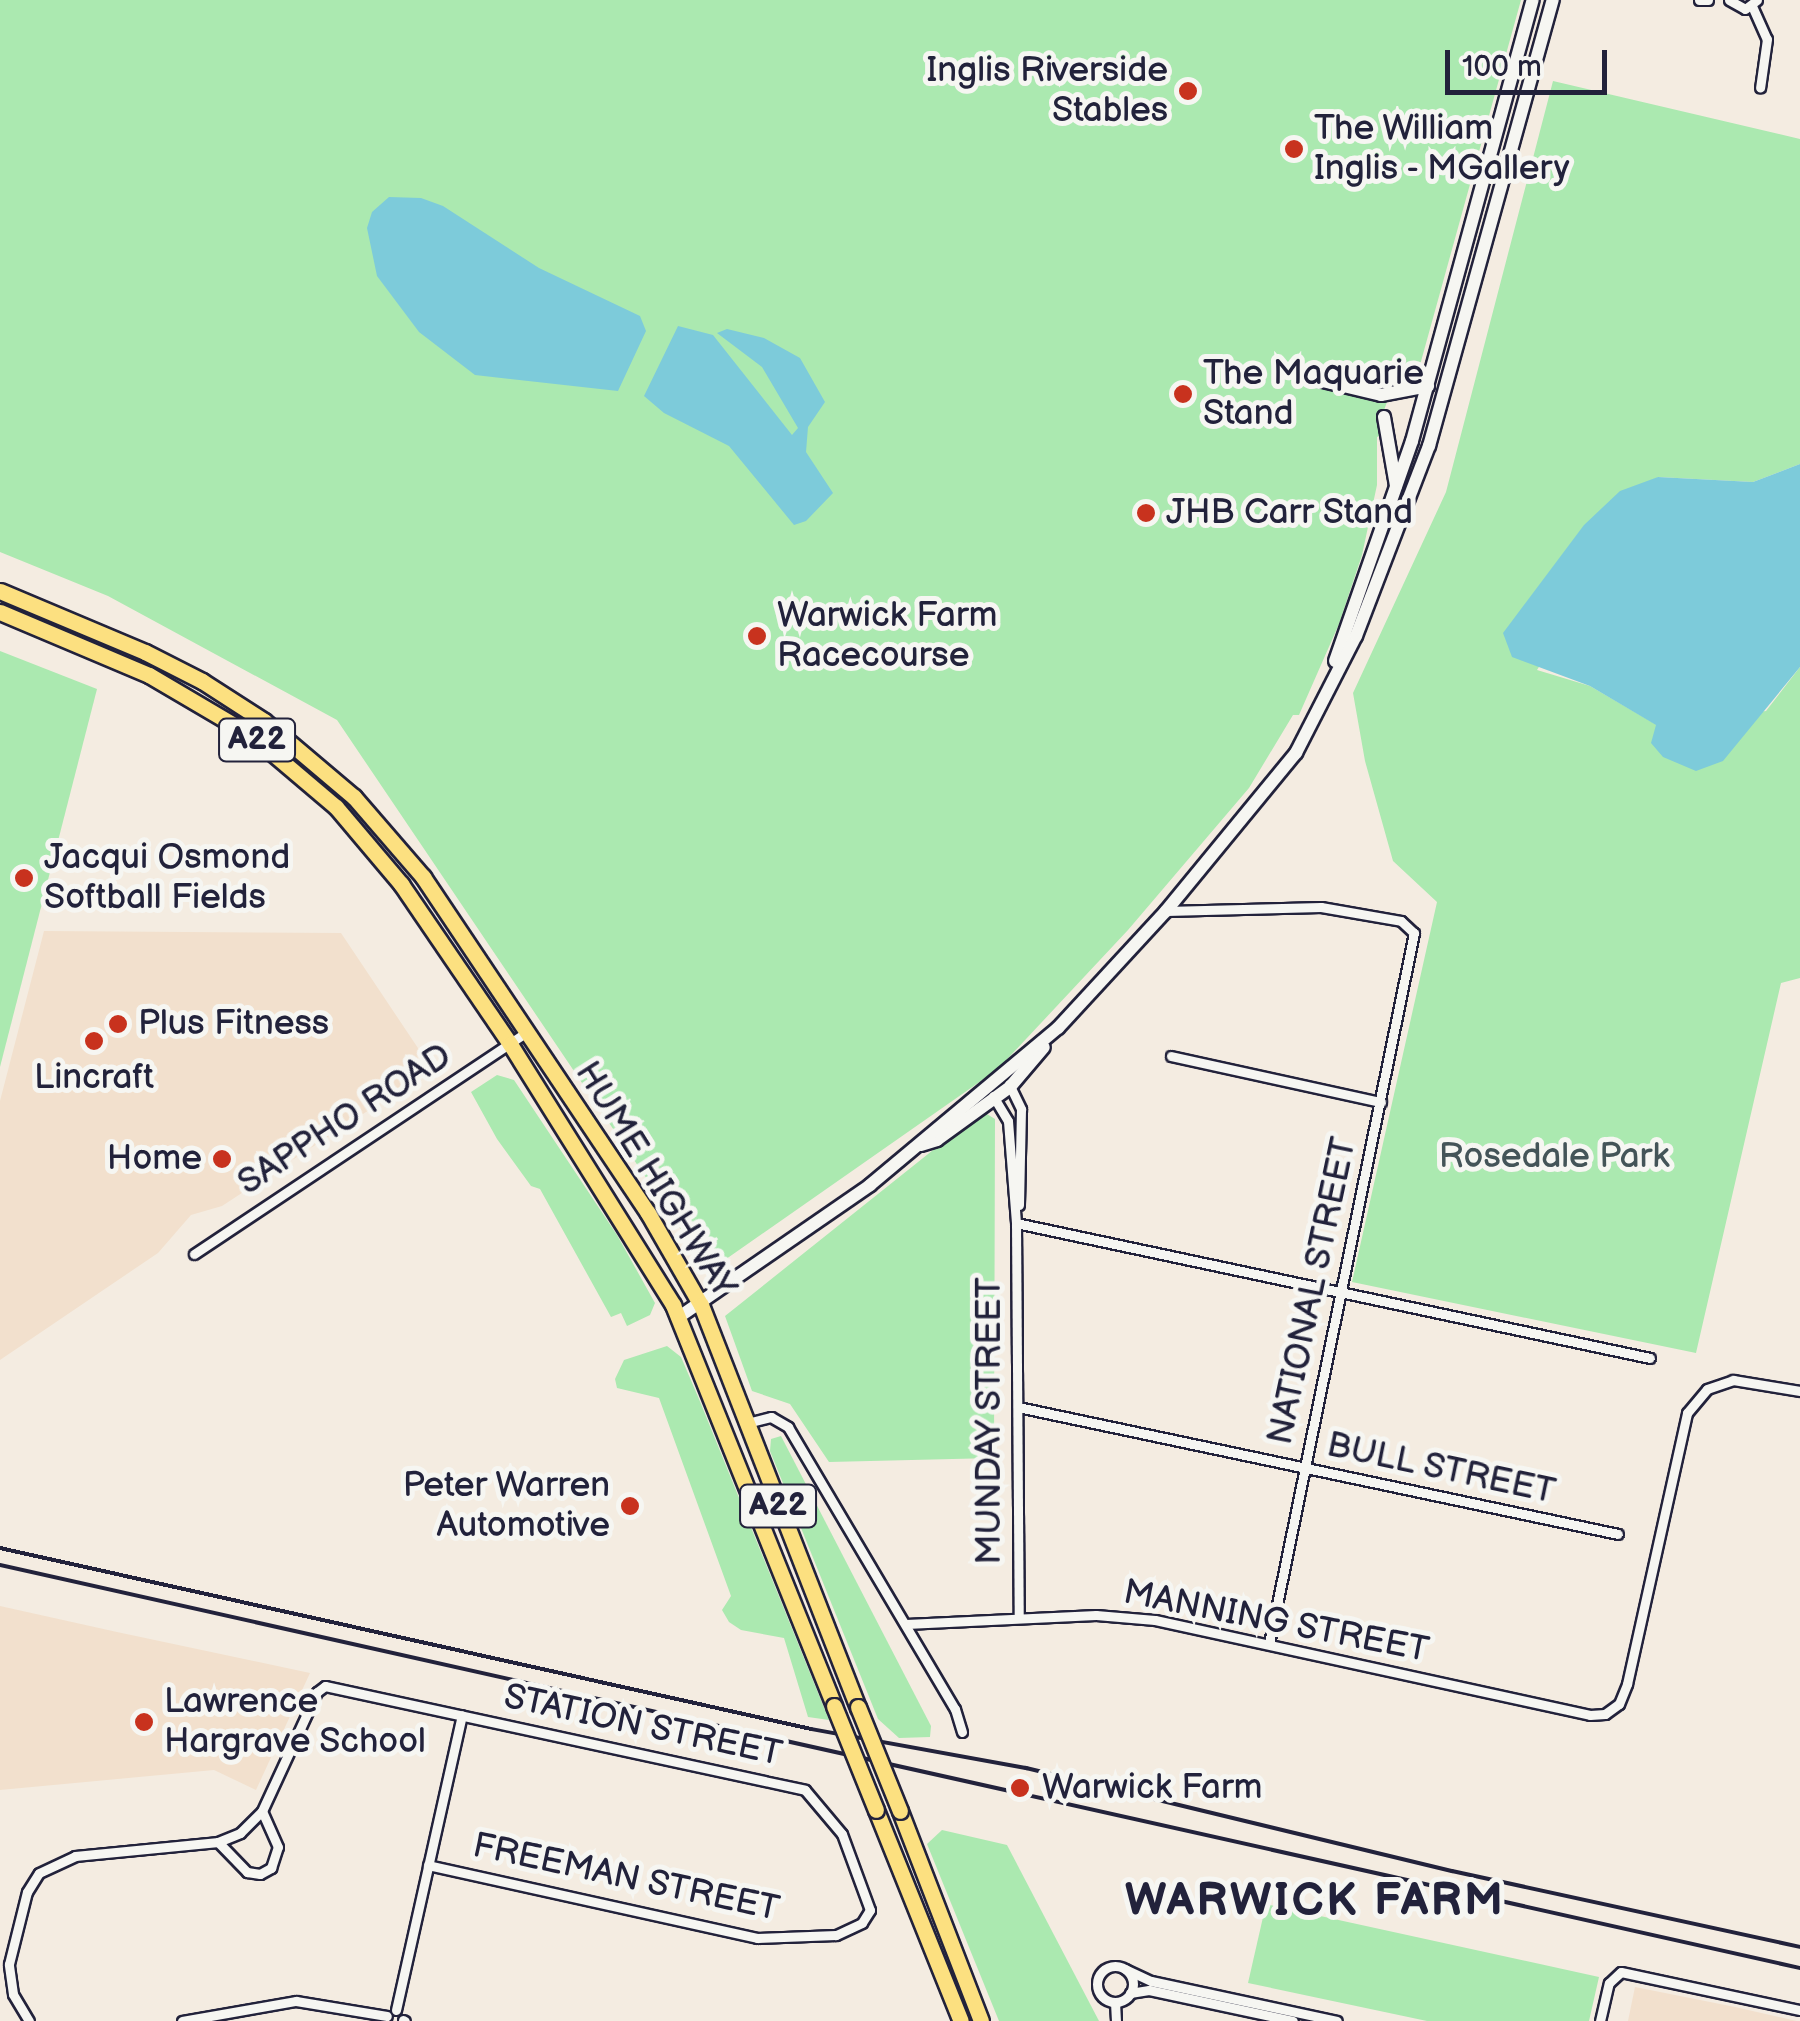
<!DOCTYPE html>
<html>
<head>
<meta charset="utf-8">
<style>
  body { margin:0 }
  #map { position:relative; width:1800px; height:2021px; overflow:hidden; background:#f4ece1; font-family:"Balsamiq Sans",sans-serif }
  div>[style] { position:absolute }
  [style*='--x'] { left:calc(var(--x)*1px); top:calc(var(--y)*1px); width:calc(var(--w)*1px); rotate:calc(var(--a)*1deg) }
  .built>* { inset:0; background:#f2e0cd }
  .green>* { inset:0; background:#abe9b0 }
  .water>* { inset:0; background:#7dcbda }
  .roads { filter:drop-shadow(2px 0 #22223b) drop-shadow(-2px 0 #22223b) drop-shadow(0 2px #22223b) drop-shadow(0 -2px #22223b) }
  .minor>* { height:9px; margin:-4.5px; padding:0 4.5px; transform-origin:4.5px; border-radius:4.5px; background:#f6f6f2 }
  .minor>.ring { margin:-4.5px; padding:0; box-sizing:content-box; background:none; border:9px solid #f6f6f2; border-radius:50% }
  .secondary>* { height:12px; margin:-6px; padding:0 6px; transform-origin:6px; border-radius:6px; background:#f6f6f2 }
  .trunk>* { height:15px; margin:-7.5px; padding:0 7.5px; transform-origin:7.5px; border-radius:7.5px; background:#fce080 }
  .rail>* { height:4px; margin:-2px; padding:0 2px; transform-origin:2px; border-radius:2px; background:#22223b }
  .bridges { filter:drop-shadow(2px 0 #22223b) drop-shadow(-2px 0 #22223b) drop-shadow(0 2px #22223b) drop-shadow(0 -2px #22223b) }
  .trunk-bridge>* { height:15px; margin:-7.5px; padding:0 7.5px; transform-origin:7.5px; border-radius:7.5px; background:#fce080 }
  .dots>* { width:28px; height:28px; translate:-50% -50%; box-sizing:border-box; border:5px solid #f6f6f2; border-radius:50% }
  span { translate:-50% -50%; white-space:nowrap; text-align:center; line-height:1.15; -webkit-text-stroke:10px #f6f6f2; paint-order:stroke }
  .shield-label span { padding:2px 8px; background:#f6f6f2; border:2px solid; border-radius:8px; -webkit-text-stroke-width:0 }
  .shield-label { font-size:32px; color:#22223b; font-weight:700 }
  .poi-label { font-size:35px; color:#22223b }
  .right { translate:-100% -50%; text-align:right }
  .left { translate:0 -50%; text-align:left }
  .street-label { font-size:35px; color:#22223b }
  .park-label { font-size:35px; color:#445458 }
  .district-label { font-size:45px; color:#22223b; font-weight:700; letter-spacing:2.5px }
  .scale { position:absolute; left:1445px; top:50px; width:162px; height:45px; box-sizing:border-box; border:5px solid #22223b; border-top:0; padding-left:12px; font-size:30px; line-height:35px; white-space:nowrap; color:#22223b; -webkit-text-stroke:8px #f6f6f2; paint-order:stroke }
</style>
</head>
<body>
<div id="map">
  <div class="built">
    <i style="clip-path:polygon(44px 931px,341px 933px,432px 1069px,222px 1206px,191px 1215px,158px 1253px,0 1360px,0 1101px)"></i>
    <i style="clip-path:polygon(0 1606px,117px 1632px,310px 1673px,256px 1790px,214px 1770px,0 1790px)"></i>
    <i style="clip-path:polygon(1635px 1987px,1735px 2007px,1797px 2021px,1628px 2021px)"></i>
  </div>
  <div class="green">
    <i style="clip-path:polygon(0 0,1521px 0,1420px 365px,1404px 385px,1392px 388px,1378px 427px,1382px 435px,1377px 437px,1377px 485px,1362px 555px,1339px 624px,1299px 715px,1293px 715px,1249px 788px,1128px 930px,998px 1069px,709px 1271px,337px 720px,108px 596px,0 552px)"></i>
    <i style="clip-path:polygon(1553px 81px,1800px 139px,1800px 464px,1753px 482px,1658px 477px,1537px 670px,1590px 686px,1657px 725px,1766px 711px,1800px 667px,1800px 978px,1781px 983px,1696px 1353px,1352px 1282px,1437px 902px,1393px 861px,1365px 761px,1353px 693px,1446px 492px)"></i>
    <i style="clip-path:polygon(0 651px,97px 689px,0 1067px)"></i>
    <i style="clip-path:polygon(497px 1075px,514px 1080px,617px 1235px,655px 1303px,650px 1315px,627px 1326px,621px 1313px,611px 1317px,540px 1189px,531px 1186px,497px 1139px,471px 1092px)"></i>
    <i style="clip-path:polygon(982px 1111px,995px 1119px,994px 1458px,829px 1462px,790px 1404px,752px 1391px,725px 1316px)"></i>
    <i style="clip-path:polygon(667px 1346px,681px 1357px,699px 1399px,829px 1720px,808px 1717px,784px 1638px,741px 1630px,729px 1622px,722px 1610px,731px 1596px,659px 1398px,617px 1388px,615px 1379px,624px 1360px)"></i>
    <i style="clip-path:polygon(781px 1436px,931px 1726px,930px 1737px,899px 1738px,878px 1719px,770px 1451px,771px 1439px)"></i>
    <i style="clip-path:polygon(942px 1830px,1007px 1845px,1099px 2021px,999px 2021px,927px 1844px)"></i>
    <i style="clip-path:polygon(1266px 1904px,1599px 1977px,1589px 2021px,1427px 2021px,1248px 1983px)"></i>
  </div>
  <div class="water">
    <i style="clip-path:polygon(389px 197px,421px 198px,443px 206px,539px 268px,640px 316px,646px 331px,618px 391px,475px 375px,419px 332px,377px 276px,367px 228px,372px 212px)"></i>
    <i style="clip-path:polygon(678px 326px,713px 335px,792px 435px,798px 428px,762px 367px,717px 333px,727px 329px,764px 338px,800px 358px,825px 402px,808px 427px,806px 452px,833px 493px,806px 521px,794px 525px,729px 446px,664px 413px,644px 396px)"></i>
    <i style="clip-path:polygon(1800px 464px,1800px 667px,1723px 761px,1696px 771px,1663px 757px,1651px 743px,1656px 725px,1590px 686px,1512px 657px,1503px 633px,1584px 525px,1620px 491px,1658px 477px,1753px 482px)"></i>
  </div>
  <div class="roads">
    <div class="minor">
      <i style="--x:1699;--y:0;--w:9;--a:0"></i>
      <i style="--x:1729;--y:0;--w:18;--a:29"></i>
      <i style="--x:1745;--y:9;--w:15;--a:-37"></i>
      <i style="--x:1752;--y:6;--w:36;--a:66"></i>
      <i style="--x:1767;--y:39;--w:49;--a:98.1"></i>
      <i style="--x:1166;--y:911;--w:155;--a:-1.5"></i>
      <i style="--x:1321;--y:907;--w:81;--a:9.9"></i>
      <i style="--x:1401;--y:921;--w:18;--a:43"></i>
      <i style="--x:1414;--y:933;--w:726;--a:101.53"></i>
      <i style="--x:1171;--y:1056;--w:215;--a:12.4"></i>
      <i style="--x:1009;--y:1084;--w:28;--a:64"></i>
      <i style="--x:1021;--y:1109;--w:96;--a:91.2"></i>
      <i style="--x:993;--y:1096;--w:29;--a:59"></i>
      <i style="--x:1008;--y:1121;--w:102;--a:85.5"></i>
      <i style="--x:1016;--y:1223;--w:395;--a:89.6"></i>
      <i style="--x:1016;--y:1223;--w:648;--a:12.02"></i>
      <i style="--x:194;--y:1254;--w:400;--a:-33.7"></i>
      <i style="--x:1018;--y:1407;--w:613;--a:11.95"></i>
      <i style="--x:747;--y:1423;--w:25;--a:-14"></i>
      <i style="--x:771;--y:1417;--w:20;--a:30"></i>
      <i style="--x:788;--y:1427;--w:328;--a:59.4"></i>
      <i style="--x:955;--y:1709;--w:24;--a:73"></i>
      <i style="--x:906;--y:1624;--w:190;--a:-2.7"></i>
      <i style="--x:1096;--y:1615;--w:59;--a:4.8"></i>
      <i style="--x:1155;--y:1620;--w:445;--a:12.3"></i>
      <i style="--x:1590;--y:1715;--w:15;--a:-4"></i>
      <i style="--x:1605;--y:1714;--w:17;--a:-36"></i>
      <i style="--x:1619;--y:1704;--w:22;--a:-68"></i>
      <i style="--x:1627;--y:1684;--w:278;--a:-77.5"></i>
      <i style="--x:1687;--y:1413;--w:31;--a:-50"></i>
      <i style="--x:1707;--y:1389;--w:28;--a:-19"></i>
      <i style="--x:1733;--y:1380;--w:68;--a:9.3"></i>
      <i style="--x:218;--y:1842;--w:42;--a:46"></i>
      <i style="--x:247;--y:1872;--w:13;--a:9"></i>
      <i style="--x:260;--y:1874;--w:13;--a:-29"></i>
      <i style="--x:271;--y:1868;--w:22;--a:-72"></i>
      <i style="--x:278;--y:1847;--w:39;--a:-114"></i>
      <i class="ring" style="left:1097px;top:1966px;width:27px;height:27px"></i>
      <i style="--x:1125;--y:1969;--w:29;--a:25"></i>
      <i style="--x:1151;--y:1981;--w:190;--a:12.1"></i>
      <i style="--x:1130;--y:1993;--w:19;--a:-9"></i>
      <i style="--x:1149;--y:1990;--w:147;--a:12.1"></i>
      <i style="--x:1115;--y:2002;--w:19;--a:87"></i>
      <i style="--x:396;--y:2010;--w:302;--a:-77.4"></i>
      <i style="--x:403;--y:2020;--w:2;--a:27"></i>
      <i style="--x:29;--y:2021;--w:31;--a:-121"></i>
      <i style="--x:13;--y:1994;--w:30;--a:-98"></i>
      <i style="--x:9;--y:1964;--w:74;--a:-76"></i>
      <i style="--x:27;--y:1892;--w:22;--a:-58"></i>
      <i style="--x:39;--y:1873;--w:40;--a:-25"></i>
      <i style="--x:75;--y:1856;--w:144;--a:-5.6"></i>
      <i style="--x:218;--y:1842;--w:24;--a:-22"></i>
      <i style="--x:240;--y:1833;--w:31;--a:-45"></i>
      <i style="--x:262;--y:1811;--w:131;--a:-65.2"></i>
      <i style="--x:317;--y:1692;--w:10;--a:-37"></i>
      <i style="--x:325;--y:1686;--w:491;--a:12.2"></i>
      <i style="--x:805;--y:1790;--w:57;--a:49.9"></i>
      <i style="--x:842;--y:1834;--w:81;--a:69.8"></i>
      <i style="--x:870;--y:1910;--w:15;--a:122"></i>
      <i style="--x:862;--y:1923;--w:29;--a:155"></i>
      <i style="--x:836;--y:1935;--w:79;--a:177.8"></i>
      <i style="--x:757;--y:1938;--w:337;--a:-167.5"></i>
      <i style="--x:182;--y:2021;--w:116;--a:-10"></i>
      <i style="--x:296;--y:2001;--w:92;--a:9.4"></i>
      <i style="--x:1600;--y:2021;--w:39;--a:-77"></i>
      <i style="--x:1609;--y:1983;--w:16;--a:-43"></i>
      <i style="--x:1621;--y:1972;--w:183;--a:12"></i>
    </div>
    <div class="secondary">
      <i style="--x:1314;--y:379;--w:69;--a:13.4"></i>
      <i style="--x:1381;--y:395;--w:48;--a:-10.8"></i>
      <i style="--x:1384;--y:417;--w:70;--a:80.1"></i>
      <i style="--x:1335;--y:661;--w:233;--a:-70.7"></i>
      <i style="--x:1412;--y:441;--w:457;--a:-74.7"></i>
      <i style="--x:921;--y:1145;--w:17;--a:-17"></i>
      <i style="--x:937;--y:1140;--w:90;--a:-36"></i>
      <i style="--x:1010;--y:1087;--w:52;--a:-49.6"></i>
      <i style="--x:679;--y:1317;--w:232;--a:-34.6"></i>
      <i style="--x:870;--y:1185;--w:245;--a:-39.9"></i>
      <i style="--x:1058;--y:1028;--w:159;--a:-47.3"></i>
      <i style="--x:1166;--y:911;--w:205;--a:-50.6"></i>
      <i style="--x:1296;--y:753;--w:131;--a:-62.9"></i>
      <i style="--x:1356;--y:636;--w:204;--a:-69"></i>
      <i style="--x:1429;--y:446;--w:463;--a:-74.5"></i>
    </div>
    <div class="trunk">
      <i style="--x:0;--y:591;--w:157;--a:22.8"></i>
      <i style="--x:145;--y:652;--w:64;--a:27"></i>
      <i style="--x:202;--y:681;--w:74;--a:32.8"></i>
      <i style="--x:264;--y:721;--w:118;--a:40.2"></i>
      <i style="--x:354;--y:797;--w:106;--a:49.2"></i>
      <i style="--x:423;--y:877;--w:404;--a:56.2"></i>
      <i style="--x:648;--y:1213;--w:106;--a:60.1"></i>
      <i style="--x:701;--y:1305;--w:432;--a:68.7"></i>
      <i style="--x:0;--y:612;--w:162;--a:22.9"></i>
      <i style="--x:149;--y:675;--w:118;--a:30.5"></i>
      <i style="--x:251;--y:735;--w:111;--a:40.3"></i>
      <i style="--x:336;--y:807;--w:101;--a:49.8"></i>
      <i style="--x:401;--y:884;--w:194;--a:55.7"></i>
      <i style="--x:510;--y:1044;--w:308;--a:58"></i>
      <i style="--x:673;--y:1305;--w:432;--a:68.1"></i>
      <i style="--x:876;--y:1810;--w:227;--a:68.1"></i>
      <i style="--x:900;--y:1811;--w:225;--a:68.9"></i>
    </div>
  </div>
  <div class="rail">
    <i style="--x:0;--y:1548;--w:831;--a:12.58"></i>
    <i style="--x:811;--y:1729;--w:219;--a:10.3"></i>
    <i style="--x:1026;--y:1768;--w:438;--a:13.6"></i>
    <i style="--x:1452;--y:1871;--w:356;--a:12.3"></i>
    <i style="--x:0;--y:1565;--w:1845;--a:12.62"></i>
  </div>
  <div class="bridges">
    <div class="trunk-bridge">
      <i style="--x:834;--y:1706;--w:112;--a:68"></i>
      <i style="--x:858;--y:1707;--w:112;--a:68"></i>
    </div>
  </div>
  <div class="dots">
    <i style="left:1188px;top:91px;background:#c8321e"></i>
    <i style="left:1294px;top:149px;background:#c8321e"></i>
    <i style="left:1183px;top:394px;background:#c8321e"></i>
    <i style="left:1146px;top:513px;background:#c8321e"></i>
    <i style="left:757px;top:636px;background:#c8321e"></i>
    <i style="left:24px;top:878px;background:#c8321e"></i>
    <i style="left:118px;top:1024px;background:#c8321e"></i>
    <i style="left:94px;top:1041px;background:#c8321e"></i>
    <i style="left:222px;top:1159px;background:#c8321e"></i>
    <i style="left:630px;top:1506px;background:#c8321e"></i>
    <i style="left:144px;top:1722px;background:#c8321e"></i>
    <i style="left:1020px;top:1788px;background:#c8321e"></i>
  </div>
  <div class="shield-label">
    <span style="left:257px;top:740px">A22</span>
    <span style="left:778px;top:1506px">A22</span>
  </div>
  <div class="poi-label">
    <span class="right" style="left:1168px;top:91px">Inglis Riverside<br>Stables</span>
    <span class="left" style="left:1314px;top:149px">The William<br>Inglis - MGallery</span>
    <span class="left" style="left:1203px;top:394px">The Maquarie<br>Stand</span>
    <span class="left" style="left:1166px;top:513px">JHB Carr Stand</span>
    <span class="left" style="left:777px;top:636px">Warwick Farm<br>Racecourse</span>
    <span class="left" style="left:44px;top:878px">Jacqui Osmond<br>Softball Fields</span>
    <span class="left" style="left:138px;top:1024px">Plus Fitness</span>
    <span style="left:94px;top:1078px">Lincraft</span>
    <span class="right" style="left:202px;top:1159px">Home</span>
    <span class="right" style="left:610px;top:1506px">Peter Warren<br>Automotive</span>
    <span class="left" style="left:164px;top:1722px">Lawrence<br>Hargrave School</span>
    <span class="left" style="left:1042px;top:1788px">Warwick Farm</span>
  </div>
  <div class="street-label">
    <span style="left:345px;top:1120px;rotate:-33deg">SAPPHO ROAD</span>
    <span style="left:655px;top:1180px;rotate:58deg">HUME HIGHWAY</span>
    <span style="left:1313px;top:1291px;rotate:-78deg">NATIONAL STREET</span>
    <span style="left:990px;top:1421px;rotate:-90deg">MUNDAY STREET</span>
    <span style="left:1441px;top:1469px;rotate:12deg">BULL STREET</span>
    <span style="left:1276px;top:1622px;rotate:11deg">MANNING STREET</span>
    <span style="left:643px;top:1726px;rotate:12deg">STATION STREET</span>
    <span style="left:626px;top:1878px;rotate:12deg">FREEMAN STREET</span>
  </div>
  <div class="park-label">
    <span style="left:1554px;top:1157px">Rosedale Park</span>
  </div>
  <div class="district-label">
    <span style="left:1315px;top:1902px">WARWICK FARM</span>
  </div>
  <div class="scale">100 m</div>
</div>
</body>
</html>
